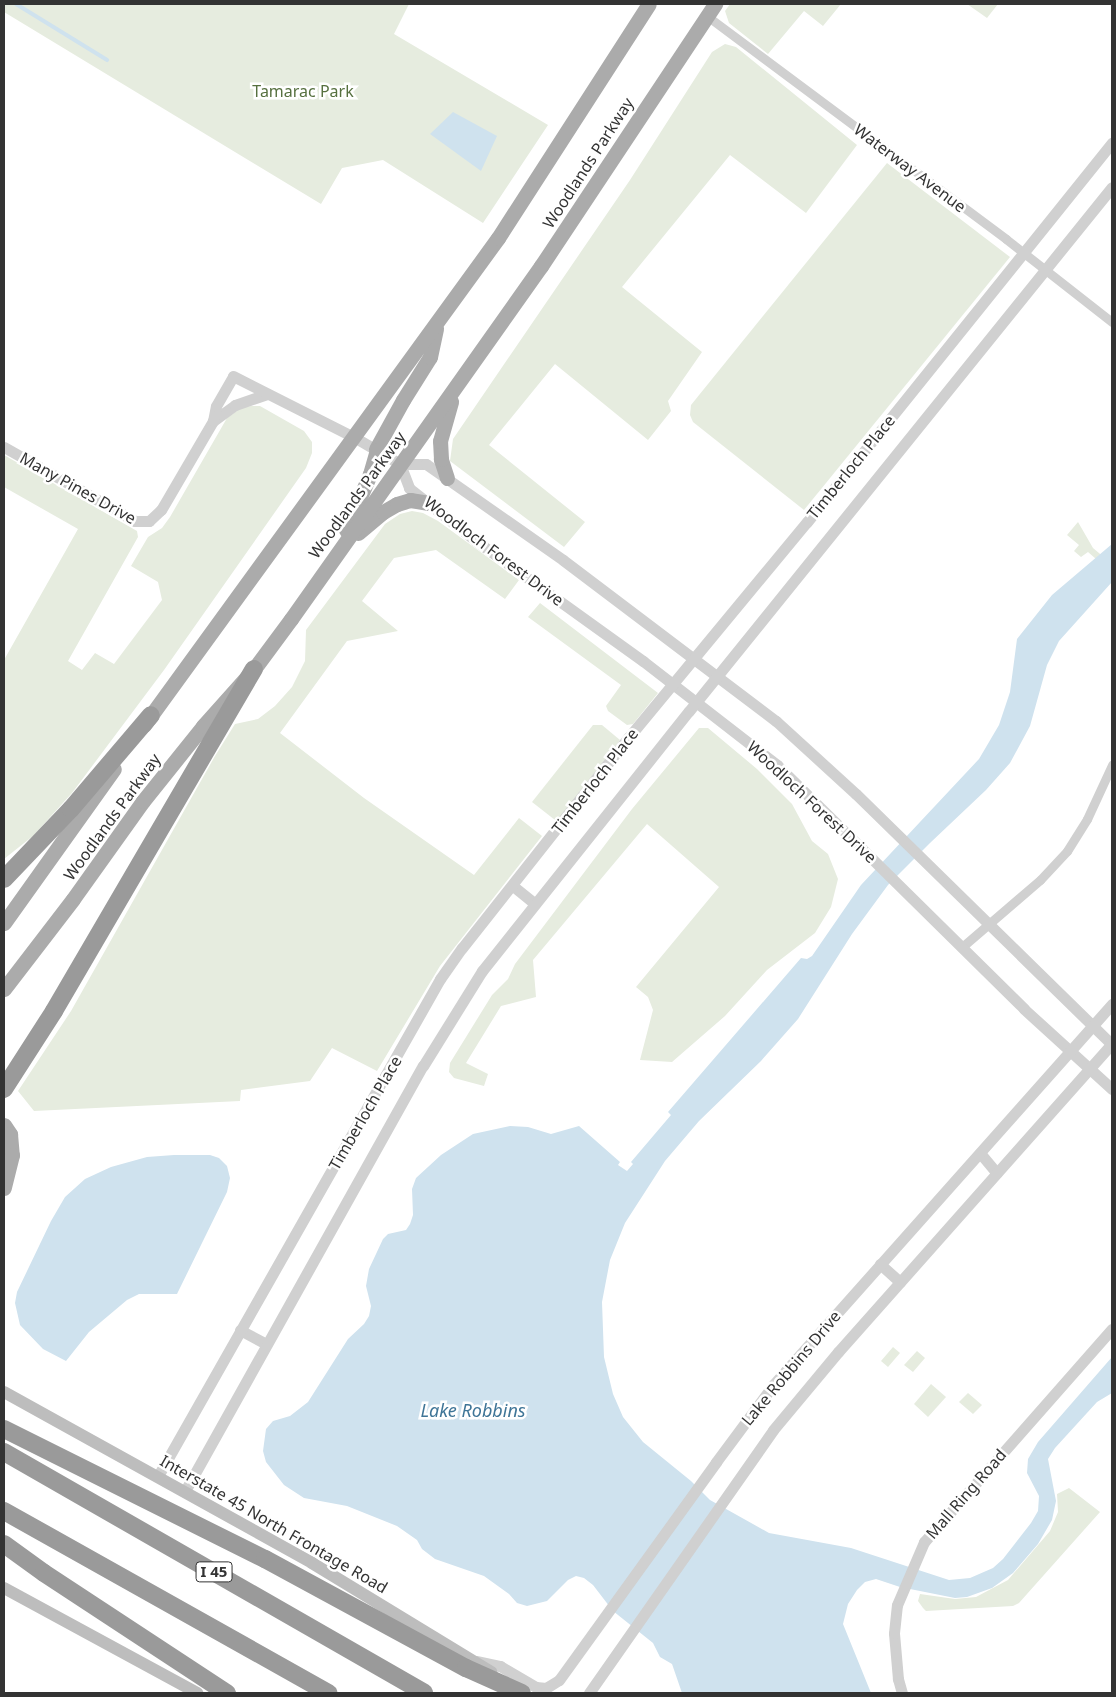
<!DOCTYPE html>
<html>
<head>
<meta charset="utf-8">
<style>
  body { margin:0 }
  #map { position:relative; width:1116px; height:1697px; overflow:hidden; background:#fff; font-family:"Noto Sans",sans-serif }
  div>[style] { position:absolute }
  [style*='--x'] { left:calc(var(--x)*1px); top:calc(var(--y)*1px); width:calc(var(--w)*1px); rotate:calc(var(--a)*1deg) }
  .green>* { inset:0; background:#e6ecdf }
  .water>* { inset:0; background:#cfe2ee }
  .stream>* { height:4px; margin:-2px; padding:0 2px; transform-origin:2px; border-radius:2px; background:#cfe2ee }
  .minor>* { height:9px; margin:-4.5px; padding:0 4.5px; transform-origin:4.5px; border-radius:4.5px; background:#d0d0d0 }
  .tertiary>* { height:11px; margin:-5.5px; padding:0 5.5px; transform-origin:5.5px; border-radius:5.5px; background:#d0d0d0 }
  .secondary>* { height:12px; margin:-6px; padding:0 6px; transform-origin:6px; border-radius:6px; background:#bdbdbd }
  .primary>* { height:15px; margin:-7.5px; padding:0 7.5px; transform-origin:7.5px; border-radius:7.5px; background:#ababab }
  .motorway>* { height:18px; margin:-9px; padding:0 9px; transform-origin:9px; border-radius:9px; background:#9a9a9a }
  span { translate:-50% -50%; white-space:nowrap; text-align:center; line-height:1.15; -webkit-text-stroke:5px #fff; paint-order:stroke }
  .shield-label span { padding:1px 4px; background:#fff; border:1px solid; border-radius:4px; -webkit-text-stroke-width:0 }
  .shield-label { font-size:15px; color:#333; font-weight:700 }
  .park-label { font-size:16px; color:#56703f }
  .street-label { font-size:16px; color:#333 }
  .water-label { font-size:18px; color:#3f7597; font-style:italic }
  .frame { position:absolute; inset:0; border:5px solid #333; pointer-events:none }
</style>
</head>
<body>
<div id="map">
  <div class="green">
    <i style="clip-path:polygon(4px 4px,409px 4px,394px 34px,548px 125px,483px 223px,383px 160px,342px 168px,321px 204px,4px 12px)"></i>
    <i style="clip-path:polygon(730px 4px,841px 4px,823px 26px,804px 11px,768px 54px,729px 23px,725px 11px)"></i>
    <i style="clip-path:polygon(967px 4px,998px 4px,987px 18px)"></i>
    <i style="clip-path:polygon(725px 44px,736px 47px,857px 145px,806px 213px,730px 155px,622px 287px,702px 352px,668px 401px,671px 411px,648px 440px,555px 364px,489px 445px,585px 522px,564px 547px,450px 461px,453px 439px,630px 180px,712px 52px)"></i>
    <i style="clip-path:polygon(887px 163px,1010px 257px,804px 510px,693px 422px,690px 415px,691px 405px)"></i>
    <i style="clip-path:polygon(251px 406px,260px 406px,304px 431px,312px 442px,312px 453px,306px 468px,164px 670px,72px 793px,33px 836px,4px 859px,4px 660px,78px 529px,4px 487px,4px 455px,137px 531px,138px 537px,68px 661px,82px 670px,95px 653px,114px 664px,162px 600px,158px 582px,131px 566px,148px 537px,162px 528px,170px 517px,227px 418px,241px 408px)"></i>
    <i style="clip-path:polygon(412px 511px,423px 513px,438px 521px,519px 580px,505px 599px,436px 550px,394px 558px,362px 601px,398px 631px,347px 641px,280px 733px,364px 798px,474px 875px,519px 818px,542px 836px,440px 966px,377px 1071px,332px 1048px,310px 1081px,241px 1090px,240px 1101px,34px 1111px,18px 1091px,71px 1011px,215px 756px,235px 724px,258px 719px,275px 706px,292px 687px,305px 661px,306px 630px,385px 524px,400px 514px)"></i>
    <i style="clip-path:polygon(1078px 522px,1093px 548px,1112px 564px,1112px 573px,1088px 552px,1081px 557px,1074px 551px,1079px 545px,1067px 535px)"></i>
    <i style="clip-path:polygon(540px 603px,658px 693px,633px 724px,627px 725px,608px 711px,606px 706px,621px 685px,528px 617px)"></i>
    <i style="clip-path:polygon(593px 725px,602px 725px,620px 740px,559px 819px,555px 820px,532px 802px)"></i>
    <i style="clip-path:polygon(699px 728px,708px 728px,757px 769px,792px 804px,812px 841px,828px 854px,838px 879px,831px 907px,815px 933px,767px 970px,725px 1016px,672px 1062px,640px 1060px,653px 1010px,648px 997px,636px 987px,719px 887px,647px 824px,533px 960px,536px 997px,501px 1006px,466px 1063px,488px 1074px,484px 1086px,454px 1078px,449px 1072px,450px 1063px,492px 995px,508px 979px,515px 964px,632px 809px)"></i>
    <i style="clip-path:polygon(893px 1347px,900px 1353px,888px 1367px,881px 1361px)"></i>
    <i style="clip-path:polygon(917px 1351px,925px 1358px,913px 1372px,904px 1365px)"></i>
    <i style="clip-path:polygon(931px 1384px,946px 1397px,928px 1417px,914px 1404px)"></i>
    <i style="clip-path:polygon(968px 1393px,982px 1405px,973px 1414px,959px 1402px)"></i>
    <i style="clip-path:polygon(1069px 1488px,1100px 1512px,1019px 1603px,1013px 1606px,926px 1611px,923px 1608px,918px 1601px,920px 1594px,955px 1599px,976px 1597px,1008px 1580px,1050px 1531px,1058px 1512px,1057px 1494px)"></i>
  </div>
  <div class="water">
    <i style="clip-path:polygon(453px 112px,497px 136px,481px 171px,430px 134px)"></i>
    <i style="clip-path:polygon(1112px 544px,1112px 582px,1059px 641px,1047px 665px,1030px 726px,1010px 763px,986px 790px,930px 843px,888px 885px,852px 934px,798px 1019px,761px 1061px,699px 1121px,665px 1161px,625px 1223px,610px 1260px,602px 1302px,604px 1357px,613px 1394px,623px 1417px,643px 1442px,691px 1481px,710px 1500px,769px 1533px,851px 1548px,949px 1580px,970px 1578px,993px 1568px,1003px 1559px,1031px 1523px,1038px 1511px,1039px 1496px,1027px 1473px,1028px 1459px,1038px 1442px,1112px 1357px,1112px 1393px,1097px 1402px,1055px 1448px,1048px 1459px,1056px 1501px,1052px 1520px,1038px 1544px,1013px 1573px,992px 1588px,967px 1597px,955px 1598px,900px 1587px,876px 1579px,865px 1582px,857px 1590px,848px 1604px,843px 1624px,871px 1693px,682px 1693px,672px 1664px,660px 1657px,653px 1643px,613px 1611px,593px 1585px,584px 1578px,576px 1576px,568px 1580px,547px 1601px,527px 1606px,517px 1603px,509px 1594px,484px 1576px,435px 1559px,422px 1549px,417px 1540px,397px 1526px,347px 1506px,304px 1498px,284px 1485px,266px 1462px,263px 1451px,266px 1429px,273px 1421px,290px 1416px,308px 1402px,348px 1339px,364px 1324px,369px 1316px,371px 1306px,366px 1286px,369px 1269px,383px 1239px,388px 1234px,406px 1230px,410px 1224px,413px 1215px,412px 1189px,416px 1178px,441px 1155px,473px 1134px,510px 1126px,528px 1127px,551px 1134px,579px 1126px,620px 1162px,618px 1165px,627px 1171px,633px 1164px,631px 1162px,671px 1115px,668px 1112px,801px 958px,807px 959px,812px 956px,861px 885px,979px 759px,999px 725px,1010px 692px,1017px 639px,1052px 595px)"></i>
    <i style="clip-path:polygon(174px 1155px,210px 1155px,219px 1158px,227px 1166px,230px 1178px,227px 1192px,177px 1294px,139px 1294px,127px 1300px,89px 1332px,66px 1361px,43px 1349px,20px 1325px,15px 1303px,17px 1292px,51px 1221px,65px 1197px,85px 1179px,111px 1167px,147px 1157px)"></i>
  </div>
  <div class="stream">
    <i style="--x:16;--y:4;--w:107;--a:31.6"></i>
  </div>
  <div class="minor">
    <i style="--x:707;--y:16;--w:373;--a:36.7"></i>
    <i style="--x:1006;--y:239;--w:135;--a:38.1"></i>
    <i style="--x:962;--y:947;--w:103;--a:-40.7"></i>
    <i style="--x:1040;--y:880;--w:40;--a:-47"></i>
    <i style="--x:1067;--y:851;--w:38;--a:-58"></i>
    <i style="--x:1087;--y:819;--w:60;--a:-65.2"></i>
  </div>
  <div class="tertiary">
    <i style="--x:213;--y:421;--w:27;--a:-36"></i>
    <i style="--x:235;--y:405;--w:34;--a:-19"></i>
    <i style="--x:4;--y:447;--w:150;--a:29.5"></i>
    <i style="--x:135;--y:521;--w:14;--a:0"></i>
    <i style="--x:149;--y:521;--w:16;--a:-43"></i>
    <i style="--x:161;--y:510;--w:103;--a:-59.7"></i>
    <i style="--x:213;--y:421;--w:15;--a:-79"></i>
    <i style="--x:216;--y:406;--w:34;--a:-60"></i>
    <i style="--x:233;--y:376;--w:136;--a:26.8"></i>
    <i style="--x:354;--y:437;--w:53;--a:30.4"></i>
    <i style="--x:400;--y:464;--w:26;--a:0"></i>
    <i style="--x:426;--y:464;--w:167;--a:35"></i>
    <i style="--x:563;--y:560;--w:267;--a:37.1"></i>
    <i style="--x:776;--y:721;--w:108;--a:42.4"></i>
    <i style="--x:856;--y:794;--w:359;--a:44.4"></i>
    <i style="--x:400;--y:464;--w:26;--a:69"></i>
    <i style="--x:409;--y:488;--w:85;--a:38.3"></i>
    <i style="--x:476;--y:541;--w:206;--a:35.7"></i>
    <i style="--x:643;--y:661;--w:170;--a:37.8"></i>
    <i style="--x:777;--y:765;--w:347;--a:44.6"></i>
    <i style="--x:1024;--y:1009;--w:119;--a:42.3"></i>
    <i style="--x:513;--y:886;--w:28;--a:39"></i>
    <i style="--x:980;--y:1153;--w:26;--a:50"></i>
    <i style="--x:880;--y:1264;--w:27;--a:42"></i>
    <i style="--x:240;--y:1330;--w:30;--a:28"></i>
    <i style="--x:158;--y:1476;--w:571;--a:-60.43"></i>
    <i style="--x:440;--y:979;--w:38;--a:-55"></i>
    <i style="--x:462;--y:948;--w:268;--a:-51.7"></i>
    <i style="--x:628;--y:738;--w:281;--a:-50.4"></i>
    <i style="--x:807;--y:522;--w:487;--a:-51.2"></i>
    <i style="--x:185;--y:1491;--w:487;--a:-60.8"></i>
    <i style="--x:423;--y:1066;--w:112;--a:-58.2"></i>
    <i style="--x:482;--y:971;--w:332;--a:-51.5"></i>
    <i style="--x:689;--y:711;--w:673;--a:-51.09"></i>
    <i style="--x:476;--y:1661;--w:25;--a:12"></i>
    <i style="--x:500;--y:1666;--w:42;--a:30.3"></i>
    <i style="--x:536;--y:1687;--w:10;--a:6"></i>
    <i style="--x:546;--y:1688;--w:15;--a:-32"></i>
    <i style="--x:559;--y:1680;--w:269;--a:-54.2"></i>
    <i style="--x:716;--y:1462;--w:97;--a:-53.4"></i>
    <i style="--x:774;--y:1384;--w:509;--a:-48.35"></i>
    <i style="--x:589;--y:1693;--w:321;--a:-55"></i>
    <i style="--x:773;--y:1430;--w:102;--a:-50.2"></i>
    <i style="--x:838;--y:1352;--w:413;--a:-48.4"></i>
    <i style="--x:902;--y:1693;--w:15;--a:-106"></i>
    <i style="--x:898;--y:1679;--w:46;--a:-95"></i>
    <i style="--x:894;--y:1633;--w:28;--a:-84"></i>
    <i style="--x:897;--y:1605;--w:69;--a:-66.8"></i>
    <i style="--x:924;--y:1542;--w:284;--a:-48.6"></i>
  </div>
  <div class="secondary">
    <i style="--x:4;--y:1392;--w:352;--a:29"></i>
    <i style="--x:312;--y:1563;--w:210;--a:31.3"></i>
    <i style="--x:4;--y:1588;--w:220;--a:28.5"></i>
  </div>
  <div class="primary">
    <i style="--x:376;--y:449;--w:56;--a:-61.1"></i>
    <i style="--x:403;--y:400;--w:51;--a:-57.9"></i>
    <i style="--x:430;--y:357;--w:29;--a:-78"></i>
    <i style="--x:447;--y:478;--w:20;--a:-108"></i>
    <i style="--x:441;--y:459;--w:18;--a:-93"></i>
    <i style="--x:440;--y:441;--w:41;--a:-74.2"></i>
    <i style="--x:346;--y:530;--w:61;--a:-66.8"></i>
    <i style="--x:370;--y:474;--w:25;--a:-74"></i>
    <i style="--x:358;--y:533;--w:33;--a:-40"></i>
    <i style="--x:383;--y:512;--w:16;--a:-30"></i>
    <i style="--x:397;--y:504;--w:14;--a:-17"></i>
    <i style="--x:410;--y:500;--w:19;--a:9"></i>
    <i style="--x:144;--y:725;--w:602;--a:-53.99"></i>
    <i style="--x:498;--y:238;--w:278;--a:-57.2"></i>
    <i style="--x:4;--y:923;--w:189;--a:-54.5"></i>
    <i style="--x:4;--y:989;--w:113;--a:-52.5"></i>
    <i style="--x:73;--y:899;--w:120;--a:-54.5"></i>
    <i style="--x:143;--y:801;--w:96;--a:-51.3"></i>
    <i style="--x:203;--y:726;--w:76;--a:-48.2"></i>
    <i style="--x:254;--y:669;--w:62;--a:-53.5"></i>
    <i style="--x:291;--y:619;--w:433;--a:-54.7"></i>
    <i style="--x:541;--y:266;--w:315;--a:-56.4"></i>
    <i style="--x:4;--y:1125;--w:11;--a:56"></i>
    <i style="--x:10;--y:1134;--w:21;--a:85"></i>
    <i style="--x:12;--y:1155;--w:34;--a:104"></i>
  </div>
  <div class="motorway">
    <i style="--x:4;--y:879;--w:97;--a:-46.3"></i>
    <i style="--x:71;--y:809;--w:123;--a:-49.6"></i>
    <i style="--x:4;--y:1089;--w:93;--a:-57.3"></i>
    <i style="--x:54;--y:1011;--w:396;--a:-59.7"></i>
    <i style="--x:4;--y:1429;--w:292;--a:26.5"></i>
    <i style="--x:265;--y:1559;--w:229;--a:28.5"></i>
    <i style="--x:466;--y:1668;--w:61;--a:24.1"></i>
    <i style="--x:4;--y:1452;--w:484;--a:29.8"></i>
    <i style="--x:4;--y:1511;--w:372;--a:29.3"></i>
    <i style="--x:4;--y:1544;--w:49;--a:35.9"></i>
    <i style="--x:44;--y:1573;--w:219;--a:33.3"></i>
  </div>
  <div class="shield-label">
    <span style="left:214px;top:1572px">I 45</span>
  </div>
  <div class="park-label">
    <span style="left:303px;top:91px">Tamarac Park</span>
  </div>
  <div class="street-label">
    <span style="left:588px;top:163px;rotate:-57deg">Woodlands Parkway</span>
    <span style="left:910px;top:168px;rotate:37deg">Waterway Avenue</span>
    <span style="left:851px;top:467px;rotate:-51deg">Timberloch Place</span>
    <span style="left:78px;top:488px;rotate:29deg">Many Pines Drive</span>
    <span style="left:357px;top:495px;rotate:-54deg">Woodlands Parkway</span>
    <span style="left:494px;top:551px;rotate:37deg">Woodloch Forest Drive</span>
    <span style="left:595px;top:781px;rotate:-52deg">Timberloch Place</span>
    <span style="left:812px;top:802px;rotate:43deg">Woodloch Forest Drive</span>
    <span style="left:112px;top:817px;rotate:-54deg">Woodlands Parkway</span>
    <span style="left:365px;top:1113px;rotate:-60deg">Timberloch Place</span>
    <span style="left:791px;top:1368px;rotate:-50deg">Lake Robbins Drive</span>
    <span style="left:966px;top:1494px;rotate:-49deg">Mall Ring Road</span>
    <span style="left:274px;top:1524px;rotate:30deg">Interstate 45 North Frontage Road</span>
  </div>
  <div class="water-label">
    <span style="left:473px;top:1410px">Lake Robbins</span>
  </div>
  <div class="frame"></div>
</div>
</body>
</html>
